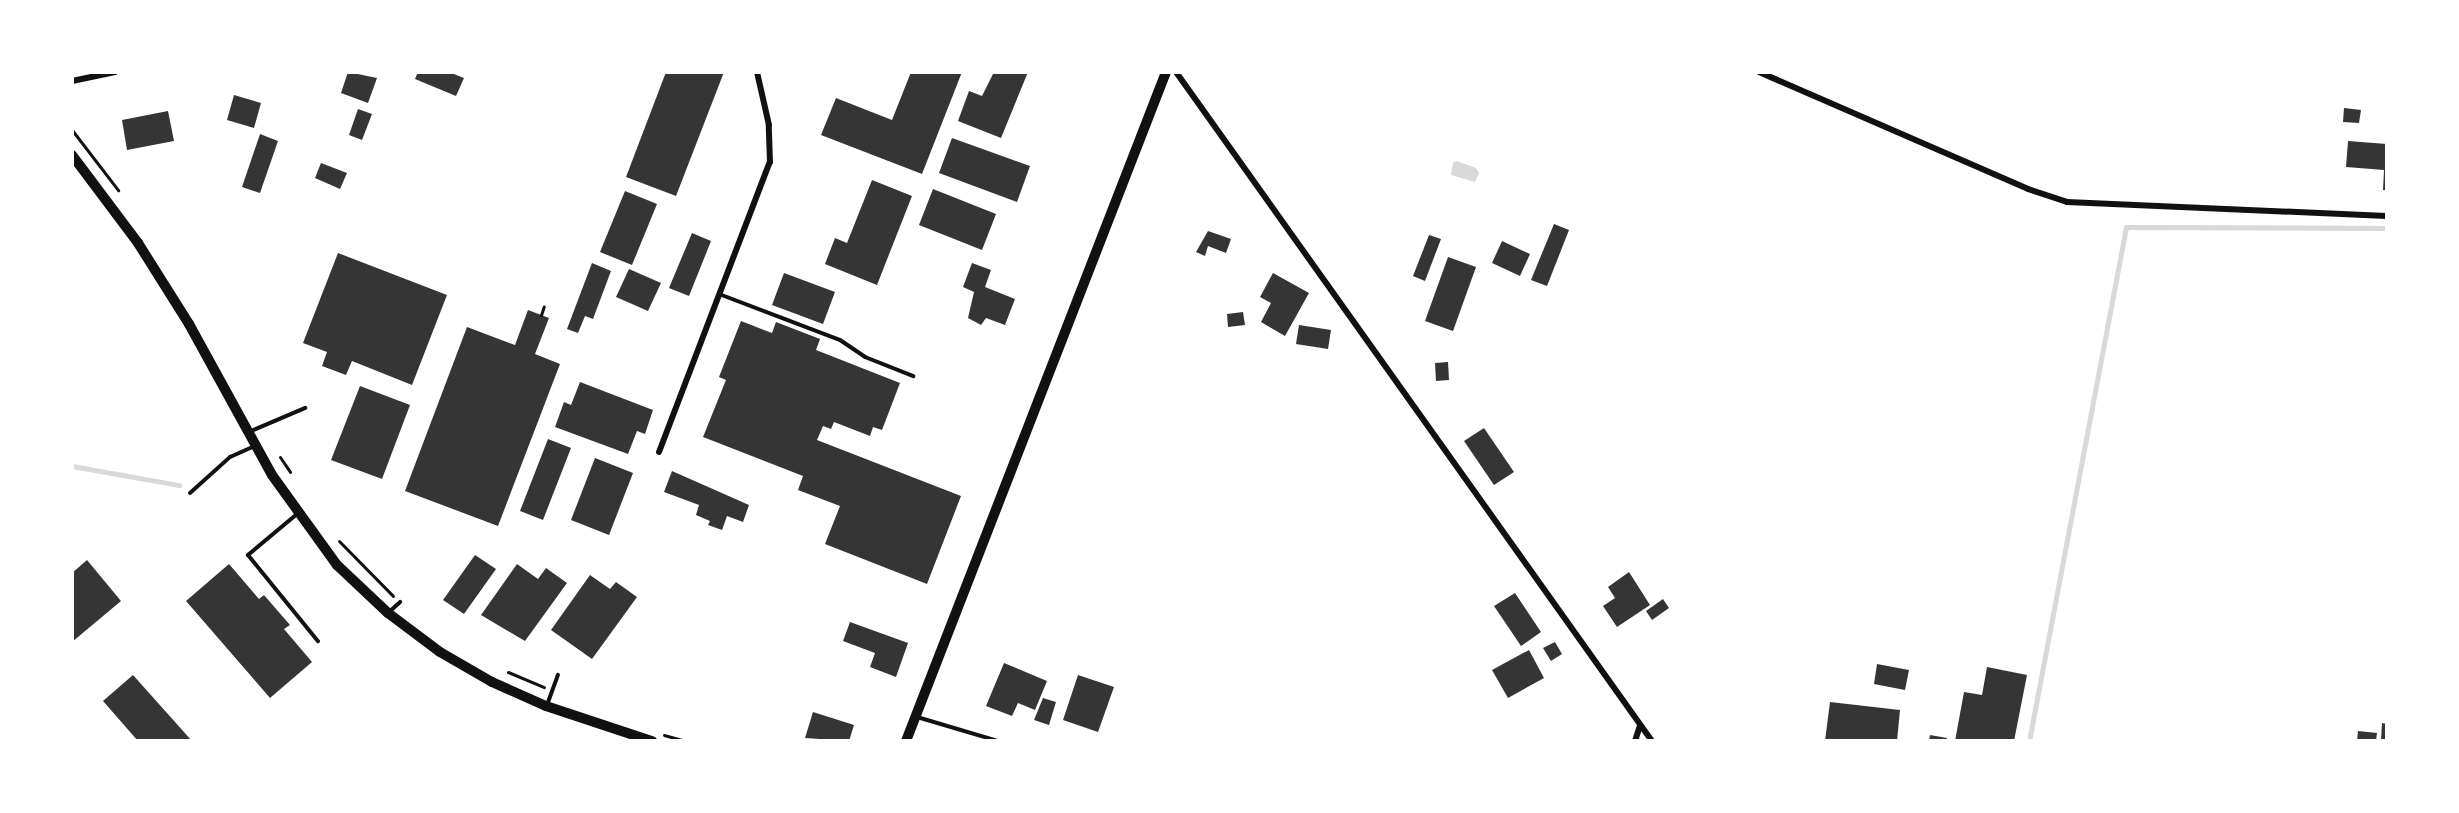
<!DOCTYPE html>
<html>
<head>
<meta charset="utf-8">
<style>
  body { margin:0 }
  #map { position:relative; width:2459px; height:813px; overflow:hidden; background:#fff; font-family:"DM Sans",sans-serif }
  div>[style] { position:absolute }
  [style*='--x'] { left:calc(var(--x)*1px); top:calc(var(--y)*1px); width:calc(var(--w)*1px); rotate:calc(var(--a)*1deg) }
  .water>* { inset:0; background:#d9d9d9 }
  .stream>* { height:5px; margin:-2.5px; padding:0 2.5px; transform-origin:2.5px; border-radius:2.5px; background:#d9d9d9 }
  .building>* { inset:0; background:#353535 }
  .path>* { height:3px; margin:-1.5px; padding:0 1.5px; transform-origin:1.5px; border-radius:1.5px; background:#111 }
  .service>* { height:4px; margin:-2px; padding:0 2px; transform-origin:2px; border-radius:2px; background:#111 }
  .minor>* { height:6px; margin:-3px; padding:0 3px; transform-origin:3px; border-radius:3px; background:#111 }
  .tertiary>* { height:10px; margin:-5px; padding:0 5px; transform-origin:5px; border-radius:5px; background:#111 }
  span { translate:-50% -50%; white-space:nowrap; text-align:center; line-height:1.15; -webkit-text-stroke:6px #fff; paint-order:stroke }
  .frame { position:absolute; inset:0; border:74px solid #fff; pointer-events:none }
</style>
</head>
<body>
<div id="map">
  <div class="water">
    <i style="clip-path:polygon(1457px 161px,1476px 168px,1479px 173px,1475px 182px,1451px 175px,1453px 163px)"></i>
  </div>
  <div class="stream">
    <i style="--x:72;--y:466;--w:109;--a:10.1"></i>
    <i style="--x:2029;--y:741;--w:523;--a:-79.31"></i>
    <i style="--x:2126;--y:227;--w:261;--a:0.2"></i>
  </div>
  <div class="building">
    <i style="clip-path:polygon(348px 72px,377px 78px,368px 103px,341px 93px)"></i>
    <i style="clip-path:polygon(418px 72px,449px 72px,464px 78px,456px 96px,415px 79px)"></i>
    <i style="clip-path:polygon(666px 72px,724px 72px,676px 196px,626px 177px)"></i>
    <i style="clip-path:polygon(911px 72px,962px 72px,922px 174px,821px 135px,836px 98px,892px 120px)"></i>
    <i style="clip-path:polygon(994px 72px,1028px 72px,1001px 138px,958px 121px,969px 91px,982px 96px)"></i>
    <i style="clip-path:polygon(234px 95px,261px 103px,254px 128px,227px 120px)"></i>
    <i style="clip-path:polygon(2344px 108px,2361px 110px,2359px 123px,2343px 122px)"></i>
    <i style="clip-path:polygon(358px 109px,372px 114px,362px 140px,349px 135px)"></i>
    <i style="clip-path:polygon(168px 111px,174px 141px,127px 150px,122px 120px)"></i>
    <i style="clip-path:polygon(260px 134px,278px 141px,260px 193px,242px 187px)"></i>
    <i style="clip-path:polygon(952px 138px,1030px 166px,1017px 202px,939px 173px)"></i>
    <i style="clip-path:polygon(2348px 141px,2387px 144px,2387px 190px,2383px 190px,2384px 170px,2346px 167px)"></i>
    <i style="clip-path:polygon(321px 163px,347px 173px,340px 189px,315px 178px)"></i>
    <i style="clip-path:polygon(872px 180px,912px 196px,877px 285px,825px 264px,835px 238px,847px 243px)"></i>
    <i style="clip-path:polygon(933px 189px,996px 214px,982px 250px,919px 225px)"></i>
    <i style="clip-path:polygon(625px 191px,657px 204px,632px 265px,600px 252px)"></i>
    <i style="clip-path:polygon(1554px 224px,1569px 230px,1547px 286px,1531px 280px)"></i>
    <i style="clip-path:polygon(1208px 231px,1231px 239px,1226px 253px,1208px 246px,1205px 256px,1196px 252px)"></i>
    <i style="clip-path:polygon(692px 233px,711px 241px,689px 296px,669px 288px)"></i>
    <i style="clip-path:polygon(1429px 235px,1441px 239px,1425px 281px,1413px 276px)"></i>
    <i style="clip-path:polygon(1502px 241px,1530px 254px,1520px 276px,1492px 263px)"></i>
    <i style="clip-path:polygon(338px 253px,447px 295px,412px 385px,352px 361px,346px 375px,322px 366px,327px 352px,303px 343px)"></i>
    <i style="clip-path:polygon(1448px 257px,1476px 267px,1453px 331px,1425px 321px)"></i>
    <i style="clip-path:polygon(592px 263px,611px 271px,593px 319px,585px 316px,578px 333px,567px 329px)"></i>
    <i style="clip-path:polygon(972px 263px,991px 270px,985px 287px,1015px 299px,1005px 325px,986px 318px,981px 325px,968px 318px,974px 292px,963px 287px)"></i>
    <i style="clip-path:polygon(629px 269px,661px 283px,648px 311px,616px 297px)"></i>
    <i style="clip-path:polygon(784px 273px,835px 292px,823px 324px,772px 305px)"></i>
    <i style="clip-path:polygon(1273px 273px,1309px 293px,1285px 336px,1261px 322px,1271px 303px,1260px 297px)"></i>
    <i style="clip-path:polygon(528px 310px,549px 318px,535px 354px,560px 364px,498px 526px,405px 491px,467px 327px,515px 345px)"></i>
    <i style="clip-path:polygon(1243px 312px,1245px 325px,1228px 327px,1227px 314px)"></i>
    <i style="clip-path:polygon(741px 321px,772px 333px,776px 322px,820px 339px,816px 350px,900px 383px,882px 430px,873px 427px,870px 436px,834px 422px,831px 429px,823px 426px,817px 440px,961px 496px,927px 584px,825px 544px,840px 506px,798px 490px,803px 476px,703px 437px,726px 380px,719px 377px)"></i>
    <i style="clip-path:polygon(1299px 325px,1331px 330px,1328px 349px,1296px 344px)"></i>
    <i style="clip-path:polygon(1448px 362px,1449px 380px,1436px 381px,1435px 363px)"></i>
    <i style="clip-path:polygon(580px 382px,653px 410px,645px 434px,637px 431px,628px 454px,555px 427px,564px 402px,571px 405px)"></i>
    <i style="clip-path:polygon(360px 386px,410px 405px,382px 479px,331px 460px)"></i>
    <i style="clip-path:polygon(1484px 428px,1514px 472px,1494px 485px,1464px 441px)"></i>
    <i style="clip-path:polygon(548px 439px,571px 448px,543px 520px,520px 511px)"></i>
    <i style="clip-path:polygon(595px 458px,633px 473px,609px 535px,571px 520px)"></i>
    <i style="clip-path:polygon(672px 471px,749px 505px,743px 522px,727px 516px,722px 530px,708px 525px,710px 521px,696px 515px,699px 505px,664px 492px)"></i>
    <i style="clip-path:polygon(475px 555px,496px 569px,464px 614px,443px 600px)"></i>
    <i style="clip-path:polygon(87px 560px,121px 601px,72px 642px,72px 573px)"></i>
    <i style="clip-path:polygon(229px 564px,259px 599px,264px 595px,290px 625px,284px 629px,312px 662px,270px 698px,186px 601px)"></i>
    <i style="clip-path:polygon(517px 564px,538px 579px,546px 568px,567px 583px,525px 641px,481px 615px)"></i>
    <i style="clip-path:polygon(1629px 572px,1650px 605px,1617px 627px,1603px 606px,1615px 598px,1608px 587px)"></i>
    <i style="clip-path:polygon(590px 575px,610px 589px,616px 582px,637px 597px,592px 659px,551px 630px)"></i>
    <i style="clip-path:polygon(1515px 593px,1541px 632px,1521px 646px,1494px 606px)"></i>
    <i style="clip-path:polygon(1663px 599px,1669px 608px,1652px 620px,1646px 611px)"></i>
    <i style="clip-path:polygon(850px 622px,908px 643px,896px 677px,870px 667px,875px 653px,843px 641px)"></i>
    <i style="clip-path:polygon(1555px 642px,1562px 654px,1551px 661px,1543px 648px)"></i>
    <i style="clip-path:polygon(1529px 650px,1544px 678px,1508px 698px,1492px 670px)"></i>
    <i style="clip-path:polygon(1004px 663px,1047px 681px,1035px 710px,1018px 703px,1012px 716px,986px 706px)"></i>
    <i style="clip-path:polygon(1877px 664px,1909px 670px,1905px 690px,1874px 684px)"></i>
    <i style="clip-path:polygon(1987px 667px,2027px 675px,2014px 741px,1955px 741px,1964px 692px,1982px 695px)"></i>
    <i style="clip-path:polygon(133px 675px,192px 741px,138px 741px,103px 701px)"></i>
    <i style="clip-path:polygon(1078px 675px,1114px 687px,1098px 732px,1063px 720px)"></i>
    <i style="clip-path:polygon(1043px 698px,1056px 702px,1049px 725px,1034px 720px)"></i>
    <i style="clip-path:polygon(1830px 702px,1900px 710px,1897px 741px,1825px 741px)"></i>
    <i style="clip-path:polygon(813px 712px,854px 725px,849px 741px,805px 738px)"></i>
    <i style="clip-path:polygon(2382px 723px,2387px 724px,2387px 741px,2381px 740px)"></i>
    <i style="clip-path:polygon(2358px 731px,2377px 733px,2376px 741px,2357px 741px)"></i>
    <i style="clip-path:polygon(1930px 735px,1947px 738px,1946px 741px,1929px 741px)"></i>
  </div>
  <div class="path">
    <i style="--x:72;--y:130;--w:76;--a:52.5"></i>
    <i style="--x:541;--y:315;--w:9;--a:-72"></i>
    <i style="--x:280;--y:457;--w:18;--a:56"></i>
    <i style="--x:339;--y:541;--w:77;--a:45.5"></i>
    <i style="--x:508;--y:672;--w:39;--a:23"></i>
    <i style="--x:664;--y:735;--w:22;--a:16"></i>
  </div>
  <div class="service">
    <i style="--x:719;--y:294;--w:129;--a:20.8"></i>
    <i style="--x:840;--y:340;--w:30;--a:34"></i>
    <i style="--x:865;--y:357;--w:52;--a:21.6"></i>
    <i style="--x:251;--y:431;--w:59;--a:-23.1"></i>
    <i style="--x:190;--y:493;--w:54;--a:-42"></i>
    <i style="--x:230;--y:457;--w:27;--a:-24"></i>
    <i style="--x:297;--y:514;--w:64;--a:140.1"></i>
    <i style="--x:248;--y:555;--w:111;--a:50.9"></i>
    <i style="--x:389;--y:612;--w:15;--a:-42"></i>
    <i style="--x:547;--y:705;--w:32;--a:-70"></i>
    <i style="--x:917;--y:717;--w:84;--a:16.5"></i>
  </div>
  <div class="minor">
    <i style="--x:1176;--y:72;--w:821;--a:54.57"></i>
    <i style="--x:1759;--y:72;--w:293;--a:23.5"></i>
    <i style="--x:2028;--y:189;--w:41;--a:18.4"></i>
    <i style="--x:2067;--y:202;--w:320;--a:2.5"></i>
    <i style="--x:72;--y:81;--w:44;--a:-11.8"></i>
    <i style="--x:659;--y:452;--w:311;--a:-69.1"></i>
    <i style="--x:770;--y:162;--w:37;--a:-92"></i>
    <i style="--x:769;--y:125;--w:54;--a:-102.8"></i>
    <i style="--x:1635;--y:741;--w:16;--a:-72"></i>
  </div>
  <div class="tertiary">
    <i style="--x:72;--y:155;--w:110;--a:53.1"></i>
    <i style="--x:138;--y:243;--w:96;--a:57.8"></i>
    <i style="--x:189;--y:324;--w:172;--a:61.2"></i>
    <i style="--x:272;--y:475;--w:111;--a:54.2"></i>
    <i style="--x:337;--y:565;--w:70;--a:43.3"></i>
    <i style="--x:388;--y:613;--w:65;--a:36.9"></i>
    <i style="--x:440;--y:652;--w:60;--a:30"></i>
    <i style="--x:492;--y:682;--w:59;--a:24"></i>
    <i style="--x:546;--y:706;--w:112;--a:18.3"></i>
    <i style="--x:906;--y:741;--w:718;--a:-68.76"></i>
  </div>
  <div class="frame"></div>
</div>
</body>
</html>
